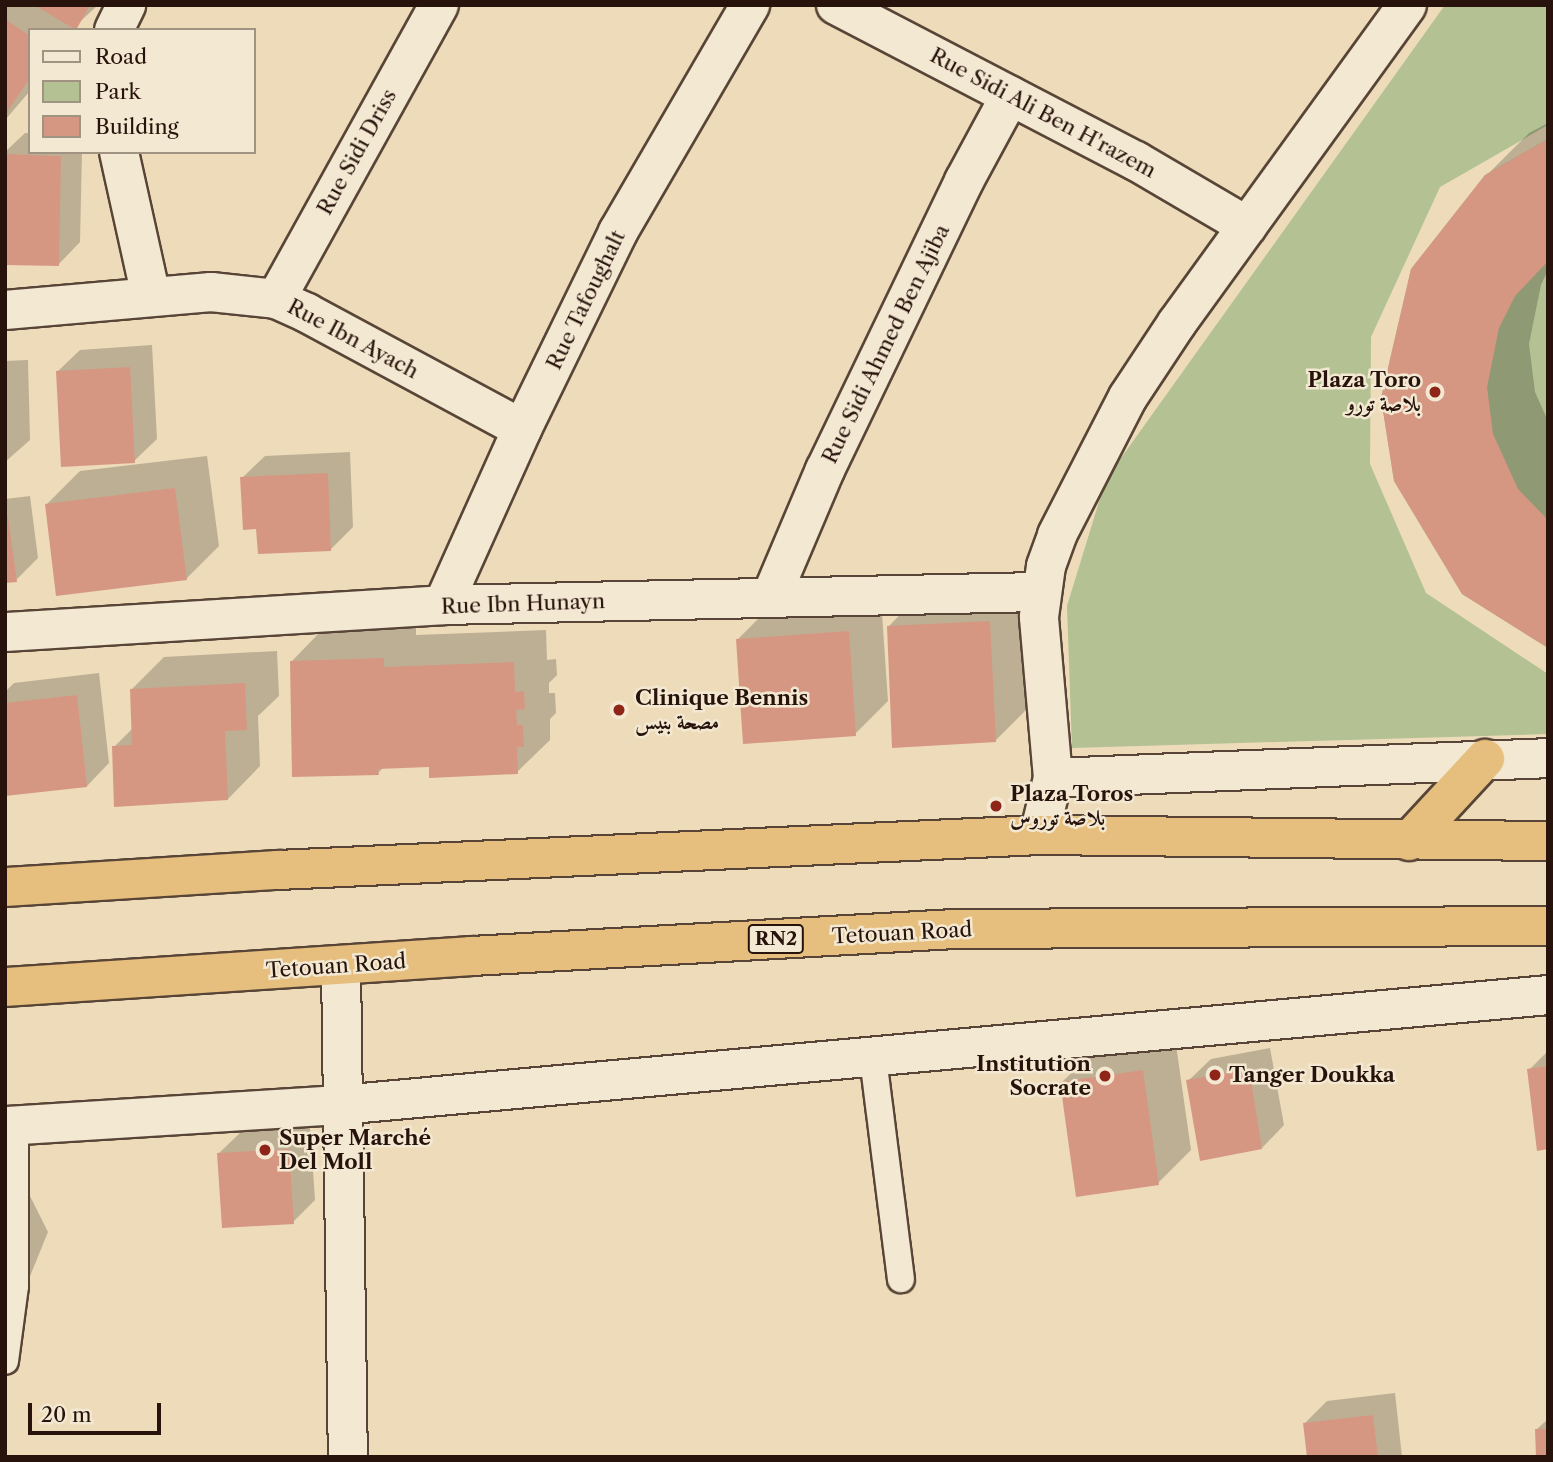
<!DOCTYPE html>
<html>
<head>
<meta charset="utf-8">
<style>
  body { margin:0 }
  #map { position:relative; width:1553px; height:1462px; overflow:hidden; background:#eddbba; font-family:"Libre Caslon Text",Amiri,serif }
  div>[style] { position:absolute }
  [style*='--x'] { left:calc(var(--x)*1px); top:calc(var(--y)*1px); width:calc(var(--w)*1px); rotate:calc(var(--a)*1deg) }
  .green>* { inset:0; background:#b3c193 }
  .shadow>* { inset:0; background:#0003 }
  .building>* { inset:0; background:#d69782 }
  .roads { filter:drop-shadow(2px 0 #584537) drop-shadow(-2px 0 #584537) drop-shadow(0 2px #584537) drop-shadow(0 -2px #584537) }
  .service>* { height:26px; margin:-13px; padding:0 13px; transform-origin:13px; border-radius:13px; background:#f3e8d2 }
  .minor>* { height:38px; margin:-19px; padding:0 19px; transform-origin:19px; border-radius:19px; background:#f3e8d2 }
  .trunk>* { height:38px; margin:-19px; padding:0 19px; transform-origin:19px; border-radius:19px; background:#e6be7d }
  .dots>* { width:19px; height:19px; translate:-50% -50%; box-sizing:border-box; border:4px solid #f3e8d2; border-radius:50% }
  span { translate:-50% -50%; white-space:nowrap; text-align:center; line-height:1.15; -webkit-text-stroke:5px #f3e8d2; paint-order:stroke }
  .shield-label span { padding:2px 5px; background:#f3e8d2; border:2px solid; border-radius:5px; -webkit-text-stroke-width:0 }
  .shield-label { font-size:19px; color:#27130b; font-weight:700 }
  .street-label { font-size:21px; color:#27130b }
  .poi-label { font-size:21px; color:#27130b; font-weight:700 }
  .right { translate:-100% -50%; text-align:right }
  .left { translate:0 -50%; text-align:left }
  .frame { position:absolute; inset:0; border:7px solid #27130b; pointer-events:none }
  .legend { position:absolute; left:28px; top:28px; width:228px; height:126px; box-sizing:border-box; background:#f3e8d2; border:2px solid #a19382; margin:0; padding:9px 12px; list-style:none; font-size:21px; color:#27130b }
  .legend li { display:flex; align-items:center; gap:14px; height:35px }
  .legend b { width:35px; border:2px solid #a19382 }
  .scale { position:absolute; left:28px; top:1403px; width:133px; height:32px; box-sizing:border-box; border:4px solid #27130b; border-top:0; padding-left:9px; font-size:21px; line-height:24px; white-space:nowrap; color:#27130b; -webkit-text-stroke:5px #f3e8d2; paint-order:stroke }
</style>
</head>
<body>
<div id="map">
  <div class="green">
    <i style="clip-path:polygon(1445px 5px,1548px 5px,1548px 125px,1440px 187px,1371px 337px,1370px 464px,1426px 593px,1548px 674px,1548px 734px,1072px 748px,1067px 606px,1106px 479px)"></i>
    <i style="clip-path:polygon(1548px 139px,1548px 648px,1462px 594px,1394px 481px,1381px 398px,1411px 269px,1485px 175px)"></i>
  </div>
  <div class="shadow">
    <i style="clip-path:polygon(5px 5px,98px 5px,71px 30px,30px 30px,30px 91px,5px 120px)"></i>
    <i style="clip-path:polygon(1548px 123px,1548px 270px,1541px 285px,1529px 344px,1535px 392px,1548px 421px,1548px 646px,1463px 592px,1486px 176px,1529px 133px)"></i>
    <i style="clip-path:polygon(25px 133px,30px 133px,30px 152px,82px 152px,80px 242px,58px 265px,5px 263px,5px 152px)"></i>
    <i style="clip-path:polygon(152px 345px,157px 439px,134px 461px,57px 372px,80px 350px)"></i>
    <i style="clip-path:polygon(28px 360px,30px 440px,5px 462px,5px 361px)"></i>
    <i style="clip-path:polygon(350px 452px,353px 527px,331px 549px,258px 527px,242px 478px,265px 456px)"></i>
    <i style="clip-path:polygon(207px 456px,219px 546px,186px 579px,47px 504px,80px 471px)"></i>
    <i style="clip-path:polygon(30px 496px,38px 558px,16px 580px,5px 582px,5px 499px)"></i>
    <i style="clip-path:polygon(1022px 589px,1028px 708px,995px 741px,889px 626px,921px 593px)"></i>
    <i style="clip-path:polygon(881px 599px,888px 701px,855px 734px,737px 640px,770px 607px)"></i>
    <i style="clip-path:polygon(416px 626px,416px 635px,546px 630px,547px 660px,556px 659px,557px 675px,549px 683px,549px 693px,555px 693px,556px 713px,550px 719px,550px 740px,517px 772px,431px 766px,384px 767px,378px 773px,292px 661px,324px 628px)"></i>
    <i style="clip-path:polygon(277px 651px,279px 696px,258px 716px,260px 766px,228px 799px,114px 747px,133px 728px,132px 689px,164px 657px)"></i>
    <i style="clip-path:polygon(99px 673px,109px 763px,87px 786px,5px 794px,5px 692px,14px 683px)"></i>
    <i style="clip-path:polygon(1175px 1038px,1191px 1150px,1158px 1183px,1062px 1082px,1095px 1050px)"></i>
    <i style="clip-path:polygon(1270px 1048px,1284px 1125px,1262px 1148px,1188px 1081px,1211px 1059px)"></i>
    <i style="clip-path:polygon(1548px 1051px,1548px 1148px,1529px 1070px)"></i>
    <i style="clip-path:polygon(310px 1127px,315px 1200px,293px 1222px,218px 1154px,241px 1132px)"></i>
    <i style="clip-path:polygon(18px 1172px,48px 1232px,26px 1286px)"></i>
    <i style="clip-path:polygon(1395px 1393px,1402px 1457px,1309px 1457px,1305px 1423px,1327px 1401px)"></i>
    <i style="clip-path:polygon(1548px 1419px,1548px 1457px,1536px 1430px)"></i>
  </div>
  <div class="building">
    <i style="clip-path:polygon(34px 5px,90px 5px,76px 30px)"></i>
    <i style="clip-path:polygon(5px 19px,30px 36px,30px 78px,5px 115px)"></i>
    <i style="clip-path:polygon(1548px 139px,1548px 261px,1515px 296px,1499px 328px,1487px 387px,1493px 434px,1518px 489px,1548px 520px,1548px 648px,1462px 594px,1394px 481px,1381px 398px,1411px 269px,1485px 175px)"></i>
    <i style="clip-path:polygon(5px 154px,61px 156px,59px 266px,5px 265px)"></i>
    <i style="clip-path:polygon(130px 367px,135px 463px,61px 467px,56px 371px)"></i>
    <i style="clip-path:polygon(328px 473px,331px 551px,258px 554px,256px 529px,243px 530px,240px 477px)"></i>
    <i style="clip-path:polygon(175px 488px,187px 580px,56px 596px,45px 504px)"></i>
    <i style="clip-path:polygon(5px 517px,8px 517px,17px 582px,5px 583px)"></i>
    <i style="clip-path:polygon(990px 621px,996px 742px,892px 748px,887px 626px)"></i>
    <i style="clip-path:polygon(849px 631px,856px 736px,743px 744px,736px 639px)"></i>
    <i style="clip-path:polygon(384px 658px,384px 667px,514px 662px,515px 692px,524px 691px,525px 709px,516px 710px,517px 725px,523px 725px,524px 747px,517px 747px,518px 774px,429px 778px,429px 767px,378px 769px,379px 775px,292px 777px,290px 661px)"></i>
    <i style="clip-path:polygon(245px 683px,247px 730px,225px 731px,228px 800px,114px 807px,112px 746px,132px 745px,130px 689px)"></i>
    <i style="clip-path:polygon(77px 695px,87px 787px,5px 796px,5px 703px)"></i>
    <i style="clip-path:polygon(1548px 1066px,1548px 1149px,1537px 1151px,1527px 1069px)"></i>
    <i style="clip-path:polygon(1249px 1069px,1262px 1149px,1200px 1161px,1186px 1080px)"></i>
    <i style="clip-path:polygon(1143px 1070px,1159px 1185px,1076px 1197px,1060px 1082px)"></i>
    <i style="clip-path:polygon(289px 1149px,294px 1224px,222px 1228px,217px 1153px)"></i>
    <i style="clip-path:polygon(1373px 1415px,1378px 1457px,1307px 1457px,1303px 1423px)"></i>
    <i style="clip-path:polygon(1535px 1429px,1548px 1429px,1548px 1457px,1536px 1457px)"></i>
  </div>
  <div class="roads">
    <div class="service">
      <i style="--x:873;--y:1058;--w:223;--a:82.8"></i>
      <i style="--x:5;--y:1361;--w:76;--a:-82.4"></i>
      <i style="--x:15;--y:1286;--w:161;--a:-90"></i>
    </div>
    <div class="minor">
      <i style="--x:836;--y:5;--w:338;--a:27.5"></i>
      <i style="--x:1136;--y:161;--w:129;--a:30.4"></i>
      <i style="--x:114;--y:30;--w:28;--a:-64"></i>
      <i style="--x:119;--y:152;--w:148;--a:77.5"></i>
      <i style="--x:276;--y:299;--w:336;--a:-61"></i>
      <i style="--x:5;--y:310;--w:207;--a:-5"></i>
      <i style="--x:211;--y:292;--w:65;--a:6.1"></i>
      <i style="--x:276;--y:299;--w:34;--a:24"></i>
      <i style="--x:307;--y:313;--w:244;--a:28.3"></i>
      <i style="--x:771;--y:597;--w:138;--a:-67"></i>
      <i style="--x:825;--y:470;--w:321;--a:-64.3"></i>
      <i style="--x:964;--y:181;--w:97;--a:-61.6"></i>
      <i style="--x:443;--y:605;--w:193;--a:-65.8"></i>
      <i style="--x:522;--y:429;--w:219;--a:-64"></i>
      <i style="--x:618;--y:232;--w:263;--a:-59.8"></i>
      <i style="--x:5;--y:632;--w:439;--a:-3.5"></i>
      <i style="--x:443;--y:605;--w:598;--a:-1.25"></i>
      <i style="--x:1053;--y:778;--w:495;--a:-2.3"></i>
      <i style="--x:1039;--y:835;--w:59;--a:-76.2"></i>
      <i style="--x:1053;--y:778;--w:162;--a:-95"></i>
      <i style="--x:1039;--y:617;--w:51;--a:-82.2"></i>
      <i style="--x:1046;--y:566;--w:33;--a:-70"></i>
      <i style="--x:1057;--y:535;--w:155;--a:-62.8"></i>
      <i style="--x:1128;--y:397;--w:89;--a:-56.5"></i>
      <i style="--x:1177;--y:323;--w:392;--a:-54.1"></i>
      <i style="--x:341;--y:966;--w:491;--a:89.2"></i>
      <i style="--x:5;--y:1126;--w:336;--a:-3.6"></i>
      <i style="--x:340;--y:1105;--w:1213;--a:-5.2"></i>
    </div>
    <div class="trunk">
      <i style="--x:1409;--y:841;--w:112;--a:-47.2"></i>
      <i style="--x:5;--y:887;--w:274;--a:-3.6"></i>
      <i style="--x:278;--y:870;--w:762;--a:-2.63"></i>
      <i style="--x:1039;--y:835;--w:509;--a:0.68"></i>
      <i style="--x:5;--y:987;--w:468;--a:-3.8"></i>
      <i style="--x:472;--y:956;--w:482;--a:-3.2"></i>
      <i style="--x:953;--y:929;--w:595;--a:-0.29"></i>
    </div>
  </div>
  <div class="dots">
    <i style="left:1435px;top:392px;background:#8f2418"></i>
    <i style="left:619px;top:710px;background:#8f2418"></i>
    <i style="left:996px;top:806px;background:#8f2418"></i>
    <i style="left:1215px;top:1075px;background:#8f2418"></i>
    <i style="left:1105px;top:1076px;background:#8f2418"></i>
    <i style="left:265px;top:1150px;background:#8f2418"></i>
  </div>
  <div class="shield-label">
    <span style="left:776px;top:939px">RN2</span>
  </div>
  <div class="street-label">
    <span style="left:1043px;top:113px;rotate:28deg">Rue Sidi Ali Ben H'razem</span>
    <span style="left:357px;top:152px;rotate:-61deg">Rue Sidi Driss</span>
    <span style="left:586px;top:300px;rotate:-64deg">Rue Tafoughalt</span>
    <span style="left:353px;top:339px;rotate:28deg">Rue Ibn Ayach</span>
    <span style="left:886px;top:344px;rotate:-64deg">Rue Sidi Ahmed Ben Ajiba</span>
    <span style="left:523px;top:604px;rotate:-2deg">Rue Ibn Hunayn</span>
    <span style="left:902px;top:933px;rotate:-3deg">Tetouan Road</span>
    <span style="left:336px;top:966px;rotate:-4deg">Tetouan Road</span>
  </div>
  <div class="poi-label">
    <span class="right" style="left:1421px;top:392px">Plaza Toro<br>بلاصة تورو</span>
    <span class="left" style="left:635px;top:710px">Clinique Bennis<br>مصحة بنيس</span>
    <span class="left" style="left:1010px;top:806px">Plaza Toros<br>بلاصة توروس</span>
    <span class="right" style="left:1091px;top:1076px">Institution<br>Socrate</span>
    <span class="left" style="left:1229px;top:1075px">Tanger Doukka</span>
    <span class="left" style="left:279px;top:1150px">Super Marché<br>Del Moll</span>
  </div>
  <div class="frame"></div>
  <ul class="legend">
  <li><b style="height:9px;background:#f3e8d2"></b>Road</li>
  <li><b style="height:19px;background:#b3c193"></b>Park</li>
  <li><b style="height:19px;background:#d69782"></b>Building</li>
  </ul>
  <div class="scale">20 m</div>
</div>
</body>
</html>
